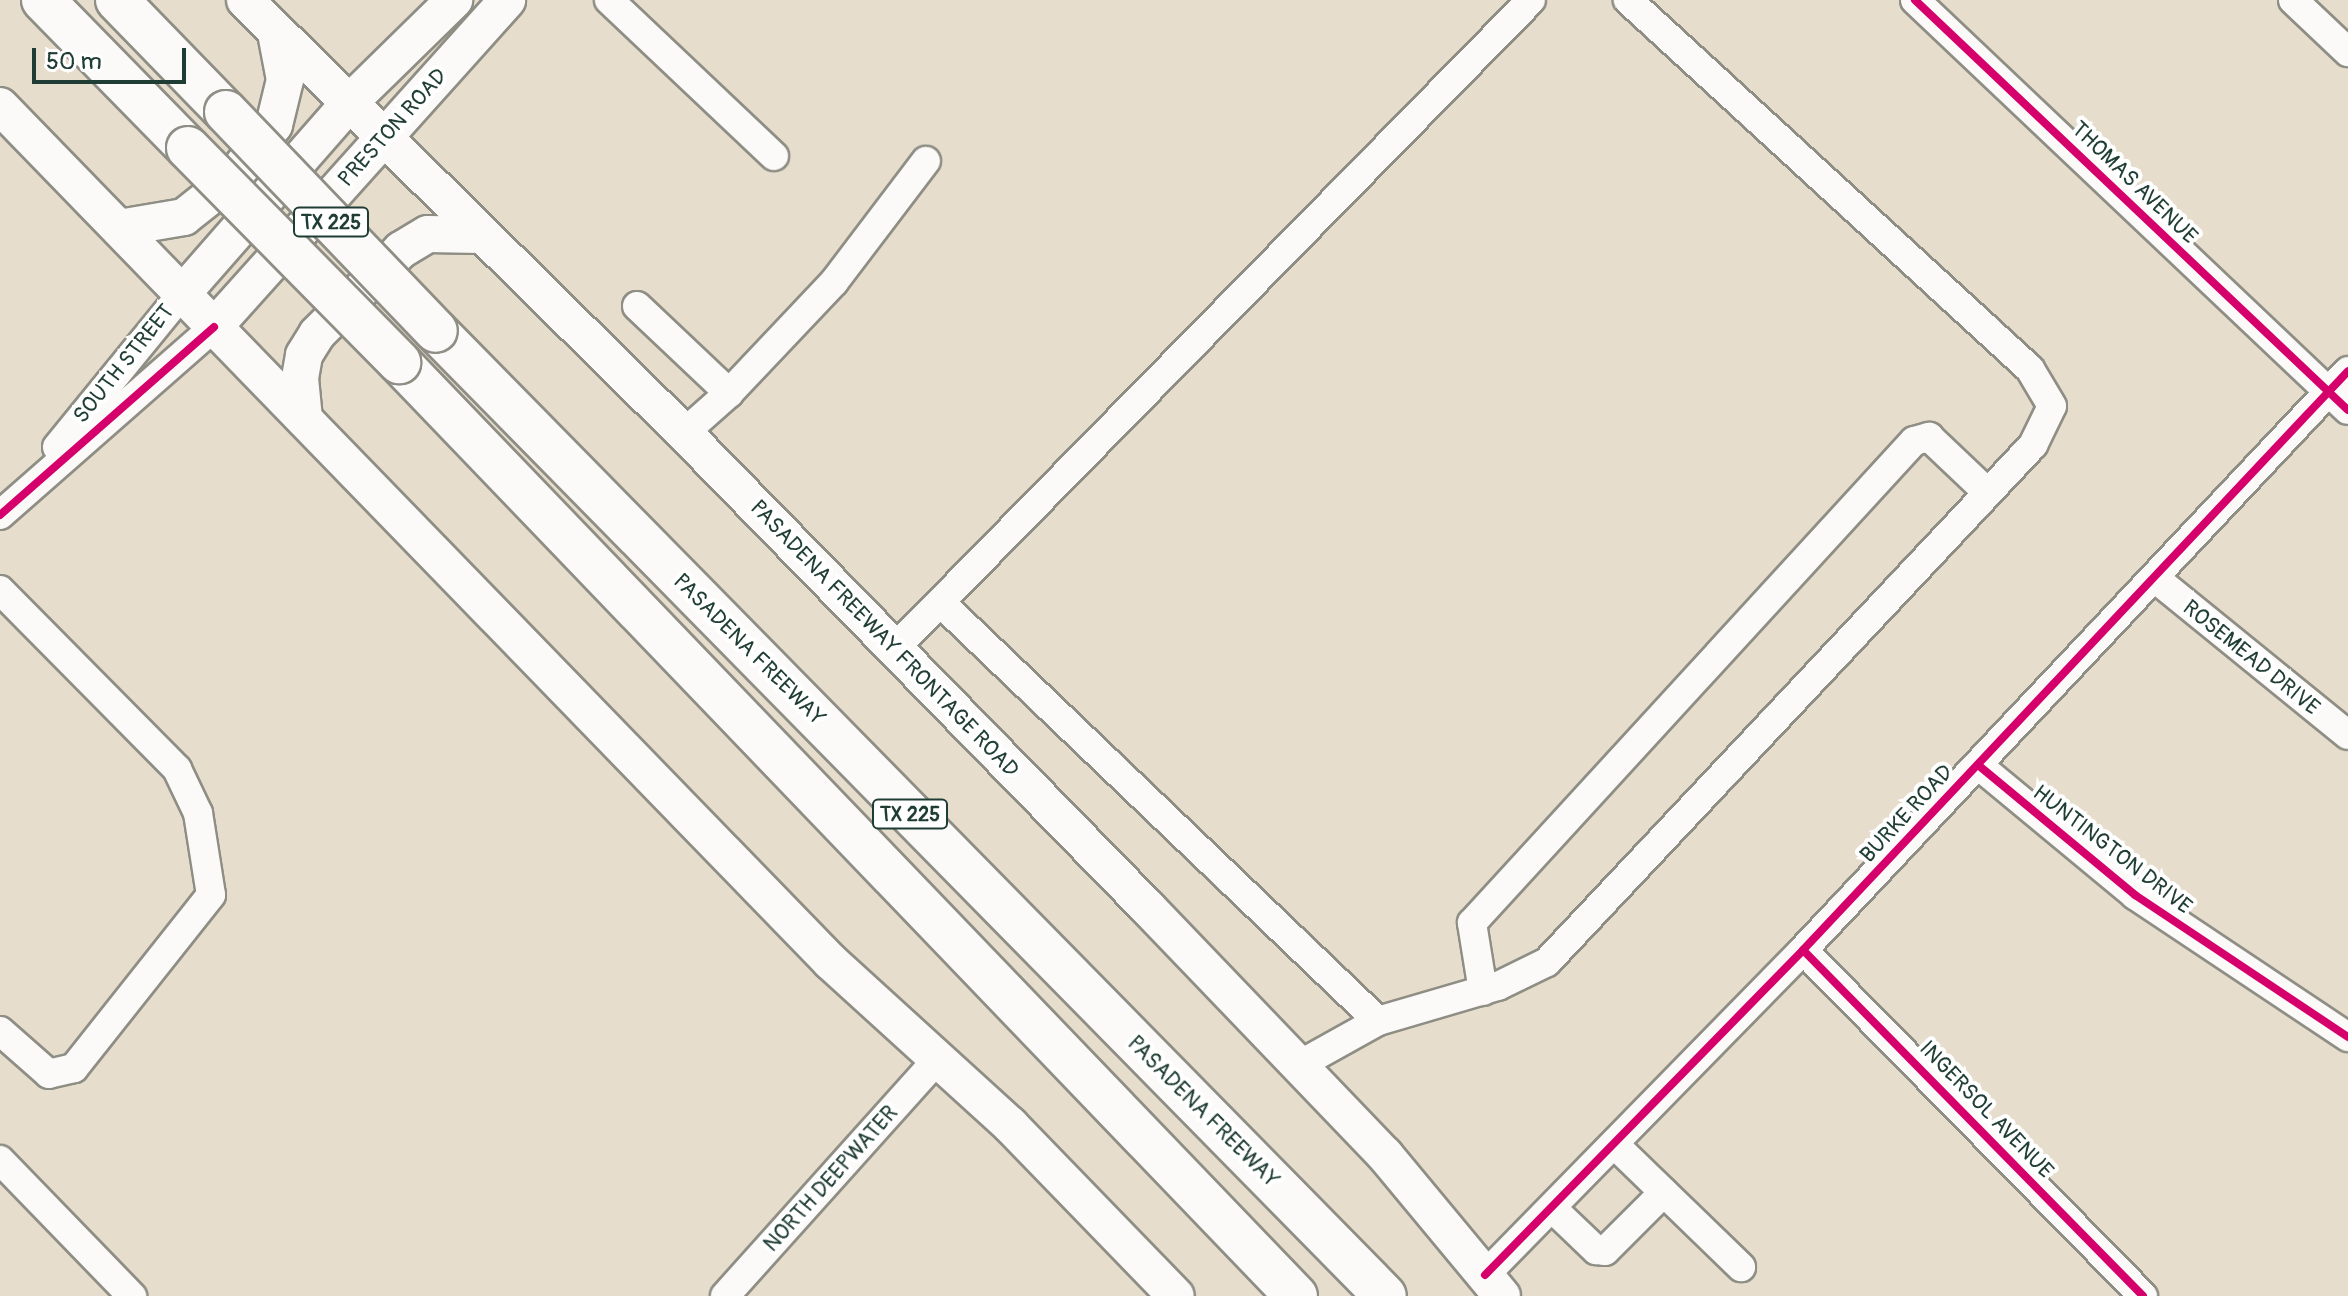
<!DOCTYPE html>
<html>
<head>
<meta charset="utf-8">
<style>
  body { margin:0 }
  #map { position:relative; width:2348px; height:1296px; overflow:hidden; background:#e7ddcd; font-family:Pangolin,sans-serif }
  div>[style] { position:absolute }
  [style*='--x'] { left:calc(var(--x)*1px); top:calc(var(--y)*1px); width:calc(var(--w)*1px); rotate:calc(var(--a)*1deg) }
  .roads { filter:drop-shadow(2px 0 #8e8e85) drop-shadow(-2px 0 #8e8e85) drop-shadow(0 2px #8e8e85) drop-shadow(0 -2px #8e8e85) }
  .minor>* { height:28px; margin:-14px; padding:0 14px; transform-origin:14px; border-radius:14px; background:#fbfaf8 }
  .major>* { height:36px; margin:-18px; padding:0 18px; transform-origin:18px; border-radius:18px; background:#fbfaf8 }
  .highway>* { height:42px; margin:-21px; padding:0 21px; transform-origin:21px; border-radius:21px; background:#fbfaf8 }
  .bridges { filter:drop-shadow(2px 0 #8e8e85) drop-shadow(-2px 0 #8e8e85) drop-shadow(0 2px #8e8e85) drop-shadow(0 -2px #8e8e85) }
  .highway-bridge>* { height:42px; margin:-21px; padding:0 21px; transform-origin:21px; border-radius:21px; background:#fbfaf8 }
  .cycleway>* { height:8px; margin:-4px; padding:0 4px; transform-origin:4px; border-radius:4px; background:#d6006c }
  span { translate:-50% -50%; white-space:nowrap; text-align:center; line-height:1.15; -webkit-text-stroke:8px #fff; paint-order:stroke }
  .shield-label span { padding:2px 6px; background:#fff; border:2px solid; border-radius:6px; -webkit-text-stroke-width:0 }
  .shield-label { font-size:20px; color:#1f3d34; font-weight:700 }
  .street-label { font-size:22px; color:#1f3d34 }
  .scale { position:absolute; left:32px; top:48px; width:154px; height:36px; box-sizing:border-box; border:4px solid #1f3d34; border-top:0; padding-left:10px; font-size:24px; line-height:28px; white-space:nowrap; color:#1f3d34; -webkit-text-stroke:6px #fff; paint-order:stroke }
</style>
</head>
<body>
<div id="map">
  <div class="roads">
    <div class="minor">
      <i style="--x:609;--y:0;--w:227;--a:43.4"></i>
      <i style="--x:1915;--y:0;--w:596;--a:43.44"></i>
      <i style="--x:2293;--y:0;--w:76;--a:43.4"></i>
      <i style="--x:637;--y:306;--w:127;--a:43.4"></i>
      <i style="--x:684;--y:433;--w:60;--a:-41.6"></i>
      <i style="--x:729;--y:393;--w:153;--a:-46.6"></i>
      <i style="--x:834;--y:282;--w:152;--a:-52.8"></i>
      <i style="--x:57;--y:447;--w:198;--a:-50.8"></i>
      <i style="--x:0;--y:515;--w:285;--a:-41.3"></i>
      <i style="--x:2156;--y:579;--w:247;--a:39.1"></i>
      <i style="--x:0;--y:590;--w:252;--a:45.3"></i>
      <i style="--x:177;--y:769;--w:49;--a:64.5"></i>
      <i style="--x:198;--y:813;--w:83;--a:81"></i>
      <i style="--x:211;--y:895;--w:221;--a:128.4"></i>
      <i style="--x:74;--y:1068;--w:26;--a:167"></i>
      <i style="--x:49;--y:1074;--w:65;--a:-138.7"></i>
      <i style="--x:940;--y:602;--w:606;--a:43.73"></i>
      <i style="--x:894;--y:649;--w:909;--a:-45.53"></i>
      <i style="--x:1978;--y:765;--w:204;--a:39.6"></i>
      <i style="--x:2135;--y:895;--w:256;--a:33.7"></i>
      <i style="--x:1803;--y:950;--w:485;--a:45.5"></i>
      <i style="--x:1483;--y:991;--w:69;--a:-99.2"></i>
      <i style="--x:1472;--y:923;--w:654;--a:-47.48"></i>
      <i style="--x:1914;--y:441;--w:16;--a:-15"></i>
      <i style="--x:1929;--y:437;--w:81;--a:43.5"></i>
      <i style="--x:1299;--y:1065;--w:90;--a:-29.1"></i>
      <i style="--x:1378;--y:1021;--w:125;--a:-16.3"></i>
      <i style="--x:1498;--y:986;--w:55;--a:-26.1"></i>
      <i style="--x:1547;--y:962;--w:710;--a:-46.77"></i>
      <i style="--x:2033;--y:445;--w:43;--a:-64"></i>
      <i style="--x:2052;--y:406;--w:43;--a:-120.7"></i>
      <i style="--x:2030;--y:369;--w:546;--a:-137.45"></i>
      <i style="--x:1614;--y:1144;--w:177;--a:44.1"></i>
      <i style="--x:0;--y:1160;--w:190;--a:45.9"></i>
      <i style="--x:1552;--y:1208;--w:61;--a:43.7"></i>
      <i style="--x:1596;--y:1250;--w:9;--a:6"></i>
      <i style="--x:1605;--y:1251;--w:83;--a:-45"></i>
      <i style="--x:1485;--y:1275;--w:455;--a:-45.6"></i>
      <i style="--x:1803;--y:950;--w:795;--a:-46.73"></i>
      <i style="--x:725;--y:1296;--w:316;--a:-48.1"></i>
    </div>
    <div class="major">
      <i style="--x:245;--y:0;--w:617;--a:44.61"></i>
      <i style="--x:684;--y:433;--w:664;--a:45.67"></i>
      <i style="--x:1148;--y:908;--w:342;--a:46.2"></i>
      <i style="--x:1385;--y:1155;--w:183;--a:50.3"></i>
      <i style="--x:0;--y:106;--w:1193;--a:45.85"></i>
      <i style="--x:831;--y:962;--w:242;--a:42.3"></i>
      <i style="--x:1010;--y:1125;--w:238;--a:45.9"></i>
      <i style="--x:119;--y:228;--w:66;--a:-9.6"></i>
      <i style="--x:184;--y:217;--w:63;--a:-38.5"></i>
      <i style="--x:233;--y:178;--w:67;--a:-52.3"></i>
      <i style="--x:274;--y:125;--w:46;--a:-76.3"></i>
      <i style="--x:285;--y:80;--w:48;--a:-100.8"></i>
      <i style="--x:182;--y:294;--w:255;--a:-48.8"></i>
      <i style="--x:350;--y:102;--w:146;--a:-44.4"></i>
      <i style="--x:214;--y:327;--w:439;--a:-48.1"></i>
      <i style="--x:304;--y:419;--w:41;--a:-95.6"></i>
      <i style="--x:300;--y:378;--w:23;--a:-80"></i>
      <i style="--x:304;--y:355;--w:25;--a:-58"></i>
      <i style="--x:317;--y:334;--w:119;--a:-45"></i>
      <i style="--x:401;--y:250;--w:31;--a:-31"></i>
      <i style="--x:428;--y:234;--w:53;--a:1.1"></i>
    </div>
    <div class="highway">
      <i style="--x:43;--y:0;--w:207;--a:45.6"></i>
      <i style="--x:117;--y:0;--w:156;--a:45.8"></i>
      <i style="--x:436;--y:331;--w:1353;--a:45.48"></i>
      <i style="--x:399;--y:362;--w:1295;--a:46.16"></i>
    </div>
  </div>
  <div class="bridges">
    <div class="highway-bridge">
      <i style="--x:226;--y:112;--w:303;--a:46.2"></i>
      <i style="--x:188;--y:148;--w:301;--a:45.4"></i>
    </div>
  </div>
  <div class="cycleway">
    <i style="--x:1915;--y:0;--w:596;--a:43.44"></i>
    <i style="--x:0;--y:515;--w:285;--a:-41.3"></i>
    <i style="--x:1978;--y:765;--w:204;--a:39.6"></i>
    <i style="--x:2135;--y:895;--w:256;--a:33.7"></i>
    <i style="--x:1803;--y:950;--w:485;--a:45.5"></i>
    <i style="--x:1485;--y:1275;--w:455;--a:-45.6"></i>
    <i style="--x:1803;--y:950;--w:795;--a:-46.73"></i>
  </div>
  <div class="shield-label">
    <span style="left:331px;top:222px">TX 225</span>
    <span style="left:910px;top:814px">TX 225</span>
  </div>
  <div class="street-label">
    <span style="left:393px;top:128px;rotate:-48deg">PRESTON ROAD</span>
    <span style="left:2134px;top:183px;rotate:44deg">THOMAS AVENUE</span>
    <span style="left:124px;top:364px;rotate:-51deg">SOUTH STREET</span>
    <span style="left:884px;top:639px;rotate:46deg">PASADENA FREEWAY FRONTAGE ROAD</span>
    <span style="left:749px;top:650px;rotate:45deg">PASADENA FREEWAY</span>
    <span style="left:2251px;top:658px;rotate:39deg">ROSEMEAD DRIVE</span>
    <span style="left:1907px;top:814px;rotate:-47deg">BURKE ROAD</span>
    <span style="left:2112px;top:850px;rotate:38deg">HUNTINGTON DRIVE</span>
    <span style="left:1986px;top:1110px;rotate:46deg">INGERSOL AVENUE</span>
    <span style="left:1203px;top:1112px;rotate:45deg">PASADENA FREEWAY</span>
    <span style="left:831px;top:1179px;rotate:-48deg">NORTH DEEPWATER</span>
  </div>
  <div class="scale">50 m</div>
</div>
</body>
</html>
